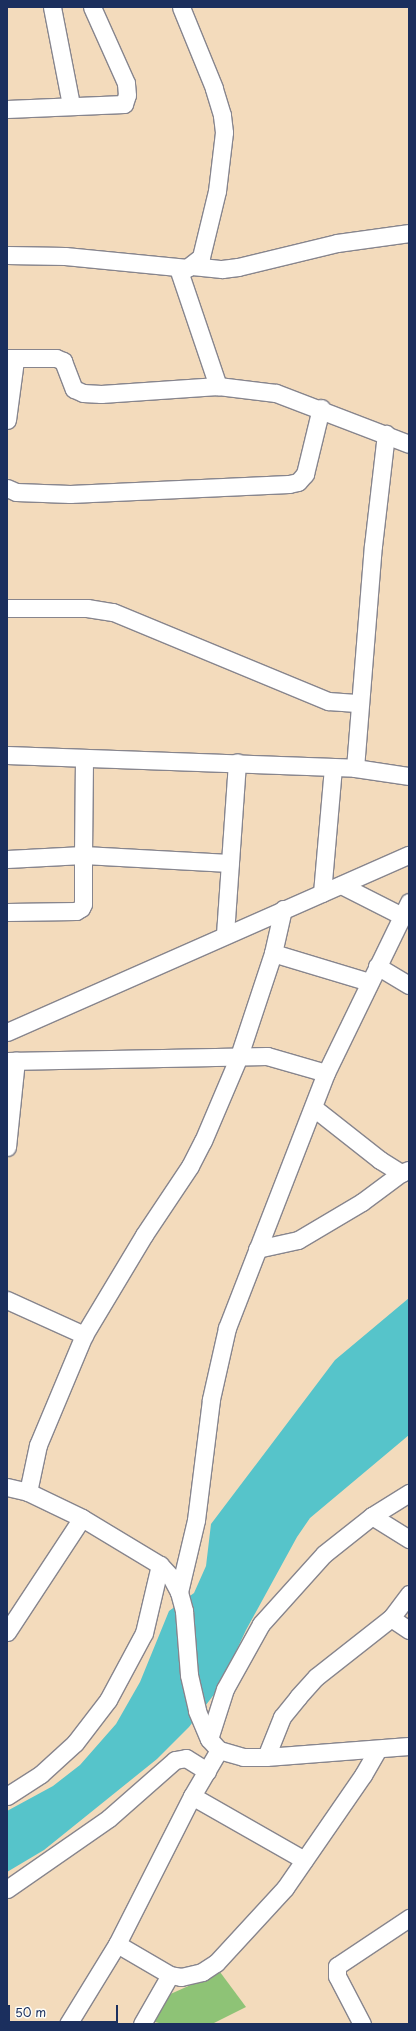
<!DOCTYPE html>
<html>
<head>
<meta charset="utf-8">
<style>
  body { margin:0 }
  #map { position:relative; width:416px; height:2031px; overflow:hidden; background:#f3dbbc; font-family:"Playpen Sans",sans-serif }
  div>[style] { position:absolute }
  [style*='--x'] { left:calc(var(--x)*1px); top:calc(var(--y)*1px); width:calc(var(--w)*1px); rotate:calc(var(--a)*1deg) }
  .green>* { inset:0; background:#8ec376 }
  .water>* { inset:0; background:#56c4ca }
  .roads { filter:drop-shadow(1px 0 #87858d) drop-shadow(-1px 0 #87858d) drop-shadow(0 1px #87858d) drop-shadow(0 -1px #87858d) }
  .minor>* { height:17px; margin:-8.5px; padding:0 8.5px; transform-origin:8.5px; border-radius:8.5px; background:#fff }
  span { translate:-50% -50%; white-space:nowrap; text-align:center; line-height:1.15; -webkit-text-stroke:3.5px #fdfcf7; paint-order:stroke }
  .frame { position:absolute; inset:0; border:8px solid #1b2f5e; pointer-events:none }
  .scale { position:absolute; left:8px; top:2005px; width:110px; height:18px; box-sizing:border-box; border:2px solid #1b2f5e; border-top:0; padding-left:5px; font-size:12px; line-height:14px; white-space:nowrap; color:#1b2f5e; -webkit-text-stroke:3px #fdfcf7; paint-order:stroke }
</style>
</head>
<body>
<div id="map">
  <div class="green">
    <i style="clip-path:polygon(220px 1972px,246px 2007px,212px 2024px,163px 2024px,151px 2021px,166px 1996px)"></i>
  </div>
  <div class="water">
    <i style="clip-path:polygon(409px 1298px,409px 1435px,310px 1518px,297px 1537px,246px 1630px,219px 1688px,189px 1727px,157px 1759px,44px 1850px,7px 1872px,7px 1811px,53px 1786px,80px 1765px,116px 1724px,140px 1682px,169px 1611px,194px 1593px,206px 1566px,211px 1524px,335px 1360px)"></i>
  </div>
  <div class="roads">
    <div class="minor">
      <i style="--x:52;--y:7;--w:100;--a:79"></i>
      <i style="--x:7;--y:109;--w:117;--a:-2.4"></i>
      <i style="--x:124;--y:104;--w:9;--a:-72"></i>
      <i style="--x:127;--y:95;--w:12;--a:-95"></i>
      <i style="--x:126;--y:83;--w:83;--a:-114.1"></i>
      <i style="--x:7;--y:255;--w:58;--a:1"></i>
      <i style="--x:65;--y:256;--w:123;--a:5.6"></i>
      <i style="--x:187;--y:268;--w:18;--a:-38"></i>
      <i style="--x:201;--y:257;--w:68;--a:-76.4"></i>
      <i style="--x:217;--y:191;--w:59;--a:-83.2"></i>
      <i style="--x:224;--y:132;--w:17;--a:-97"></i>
      <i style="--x:222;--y:115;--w:28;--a:-107"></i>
      <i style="--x:214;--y:88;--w:87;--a:-112.2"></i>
      <i style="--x:192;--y:266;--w:30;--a:6"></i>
      <i style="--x:222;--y:269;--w:16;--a:-7"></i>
      <i style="--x:238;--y:267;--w:102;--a:-13.6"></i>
      <i style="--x:337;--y:243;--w:73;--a:-7.9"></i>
      <i style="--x:178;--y:268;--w:125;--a:71.3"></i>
      <i style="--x:7;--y:358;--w:49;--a:0"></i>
      <i style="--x:56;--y:358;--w:8;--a:23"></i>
      <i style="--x:63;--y:361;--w:30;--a:69"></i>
      <i style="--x:74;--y:389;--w:10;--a:24"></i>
      <i style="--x:83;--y:393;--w:18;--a:3"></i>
      <i style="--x:101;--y:394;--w:117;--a:-3.9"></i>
      <i style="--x:218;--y:386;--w:58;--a:6.9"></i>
      <i style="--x:276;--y:393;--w:142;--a:21"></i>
      <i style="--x:7;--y:420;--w:61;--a:-82.4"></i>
      <i style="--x:7;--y:488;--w:10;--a:24"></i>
      <i style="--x:16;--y:492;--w:54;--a:2.1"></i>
      <i style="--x:70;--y:494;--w:219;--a:-2.6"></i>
      <i style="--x:289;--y:484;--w:9;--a:-13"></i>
      <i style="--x:298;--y:482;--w:11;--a:-49"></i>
      <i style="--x:305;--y:474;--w:68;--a:-76.4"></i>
      <i style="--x:7;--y:608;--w:80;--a:0"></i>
      <i style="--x:87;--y:608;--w:26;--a:9"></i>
      <i style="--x:113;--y:612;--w:233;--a:22.5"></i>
      <i style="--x:328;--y:701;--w:32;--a:4"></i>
      <i style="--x:7;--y:755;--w:348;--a:2.1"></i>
      <i style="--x:355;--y:768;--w:55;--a:8.4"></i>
      <i style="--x:355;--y:768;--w:223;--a:-85.4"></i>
      <i style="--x:373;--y:546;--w:113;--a:-83.4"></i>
      <i style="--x:7;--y:859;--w:76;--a:-3"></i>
      <i style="--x:83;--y:855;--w:95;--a:-89.4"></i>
      <i style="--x:341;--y:885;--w:68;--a:26.9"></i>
      <i style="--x:322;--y:893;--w:125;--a:-85"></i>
      <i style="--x:7;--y:912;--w:69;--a:-0.8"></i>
      <i style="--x:76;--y:911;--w:6;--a:-31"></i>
      <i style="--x:81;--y:908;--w:4;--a:-63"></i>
      <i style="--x:83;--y:904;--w:49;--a:-90"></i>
      <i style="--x:83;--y:855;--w:147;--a:3.1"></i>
      <i style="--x:225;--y:934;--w:172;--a:-86"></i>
      <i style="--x:273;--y:953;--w:100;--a:16.8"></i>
      <i style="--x:377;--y:966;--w:37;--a:31"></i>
      <i style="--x:7;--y:1032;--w:439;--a:-23.8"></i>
      <i style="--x:7;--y:1061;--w:260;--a:-1.1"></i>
      <i style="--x:267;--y:1056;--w:61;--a:16.1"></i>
      <i style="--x:314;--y:1108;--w:84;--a:38.2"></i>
      <i style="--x:380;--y:1160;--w:25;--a:32"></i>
      <i style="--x:401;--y:1173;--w:9;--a:-21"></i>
      <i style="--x:7;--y:1147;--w:87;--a:-84.1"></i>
      <i style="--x:257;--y:1249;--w:42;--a:-12.4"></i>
      <i style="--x:298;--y:1240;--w:74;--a:-30.7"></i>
      <i style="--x:362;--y:1202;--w:49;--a:-36.6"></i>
      <i style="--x:7;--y:1300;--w:85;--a:24.4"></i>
      <i style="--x:7;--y:1487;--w:22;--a:13"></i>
      <i style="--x:28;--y:1492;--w:60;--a:25.7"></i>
      <i style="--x:82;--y:1518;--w:91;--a:31.1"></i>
      <i style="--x:160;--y:1565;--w:16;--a:47"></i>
      <i style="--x:171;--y:1577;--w:17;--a:62"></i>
      <i style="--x:179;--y:1592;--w:20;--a:75"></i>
      <i style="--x:184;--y:1611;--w:64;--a:85.5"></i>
      <i style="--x:189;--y:1675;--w:37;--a:77"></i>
      <i style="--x:197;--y:1711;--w:30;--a:67"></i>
      <i style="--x:209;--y:1739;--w:15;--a:48"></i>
      <i style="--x:219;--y:1750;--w:25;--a:16"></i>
      <i style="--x:243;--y:1757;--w:23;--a:0"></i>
      <i style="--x:266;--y:1757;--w:143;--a:-4.4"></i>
      <i style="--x:28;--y:1492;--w:48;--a:-78"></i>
      <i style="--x:38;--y:1445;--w:119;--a:-67.3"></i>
      <i style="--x:84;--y:1335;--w:117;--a:-59"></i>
      <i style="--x:144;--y:1235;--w:83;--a:-56.3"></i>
      <i style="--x:190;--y:1166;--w:28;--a:-63"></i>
      <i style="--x:203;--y:1141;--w:92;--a:-67"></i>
      <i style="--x:239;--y:1056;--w:108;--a:-71.7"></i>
      <i style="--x:273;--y:953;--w:45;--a:-77.2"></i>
      <i style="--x:372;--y:1516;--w:44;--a:31.9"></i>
      <i style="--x:179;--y:1592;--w:74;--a:-76.7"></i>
      <i style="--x:196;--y:1520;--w:122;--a:-82.9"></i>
      <i style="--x:211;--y:1399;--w:73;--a:-77.3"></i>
      <i style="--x:227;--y:1328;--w:274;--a:-68.8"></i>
      <i style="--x:326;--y:1073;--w:190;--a:-64.1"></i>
      <i style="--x:391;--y:1618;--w:22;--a:34"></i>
      <i style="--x:7;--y:1632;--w:136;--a:-56.7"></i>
      <i style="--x:209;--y:1739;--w:52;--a:-72.3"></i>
      <i style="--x:225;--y:1689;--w:74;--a:-61"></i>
      <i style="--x:261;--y:1624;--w:94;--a:-48"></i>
      <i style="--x:324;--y:1554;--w:61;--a:-38.4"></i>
      <i style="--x:372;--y:1516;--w:44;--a:-31.9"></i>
      <i style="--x:266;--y:1757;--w:43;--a:-68.2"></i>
      <i style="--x:282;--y:1717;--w:26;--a:-51"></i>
      <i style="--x:298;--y:1697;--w:27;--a:-48"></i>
      <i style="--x:316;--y:1677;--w:95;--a:-38.2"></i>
      <i style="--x:391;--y:1618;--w:30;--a:-53"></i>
      <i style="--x:7;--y:1796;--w:40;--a:-32.9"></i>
      <i style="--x:41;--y:1774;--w:46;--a:-42.4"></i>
      <i style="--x:75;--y:1743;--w:54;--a:-52.5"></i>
      <i style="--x:108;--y:1700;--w:76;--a:-61.8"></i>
      <i style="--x:144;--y:1633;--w:70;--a:-76.8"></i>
      <i style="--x:192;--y:1796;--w:129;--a:29.7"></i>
      <i style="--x:7;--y:1889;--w:124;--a:-34.8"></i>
      <i style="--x:109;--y:1818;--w:88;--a:-41.3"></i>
      <i style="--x:175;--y:1760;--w:11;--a:-10"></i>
      <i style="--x:186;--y:1758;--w:25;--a:32"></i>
      <i style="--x:117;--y:1944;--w:61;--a:30.3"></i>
      <i style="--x:170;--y:1975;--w:11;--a:10"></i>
      <i style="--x:181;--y:1977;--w:22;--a:-13"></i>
      <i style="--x:202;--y:1972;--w:17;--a:-33"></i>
      <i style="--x:216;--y:1963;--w:102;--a:-47.4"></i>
      <i style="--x:285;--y:1888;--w:137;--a:-55.4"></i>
      <i style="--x:363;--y:1775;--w:30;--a:-60"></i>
      <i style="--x:68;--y:2024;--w:94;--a:-58.5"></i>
      <i style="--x:117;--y:1944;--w:166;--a:-63.1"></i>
      <i style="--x:192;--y:1796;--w:53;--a:-59.6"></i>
      <i style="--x:142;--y:2024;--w:56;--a:-60.3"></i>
      <i style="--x:362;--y:2024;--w:54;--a:-117.5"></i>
      <i style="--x:337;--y:1976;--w:10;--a:-90"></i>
      <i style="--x:337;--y:1966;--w:87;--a:-33.7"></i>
    </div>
  </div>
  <div class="frame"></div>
  <div class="scale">50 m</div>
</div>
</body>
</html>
